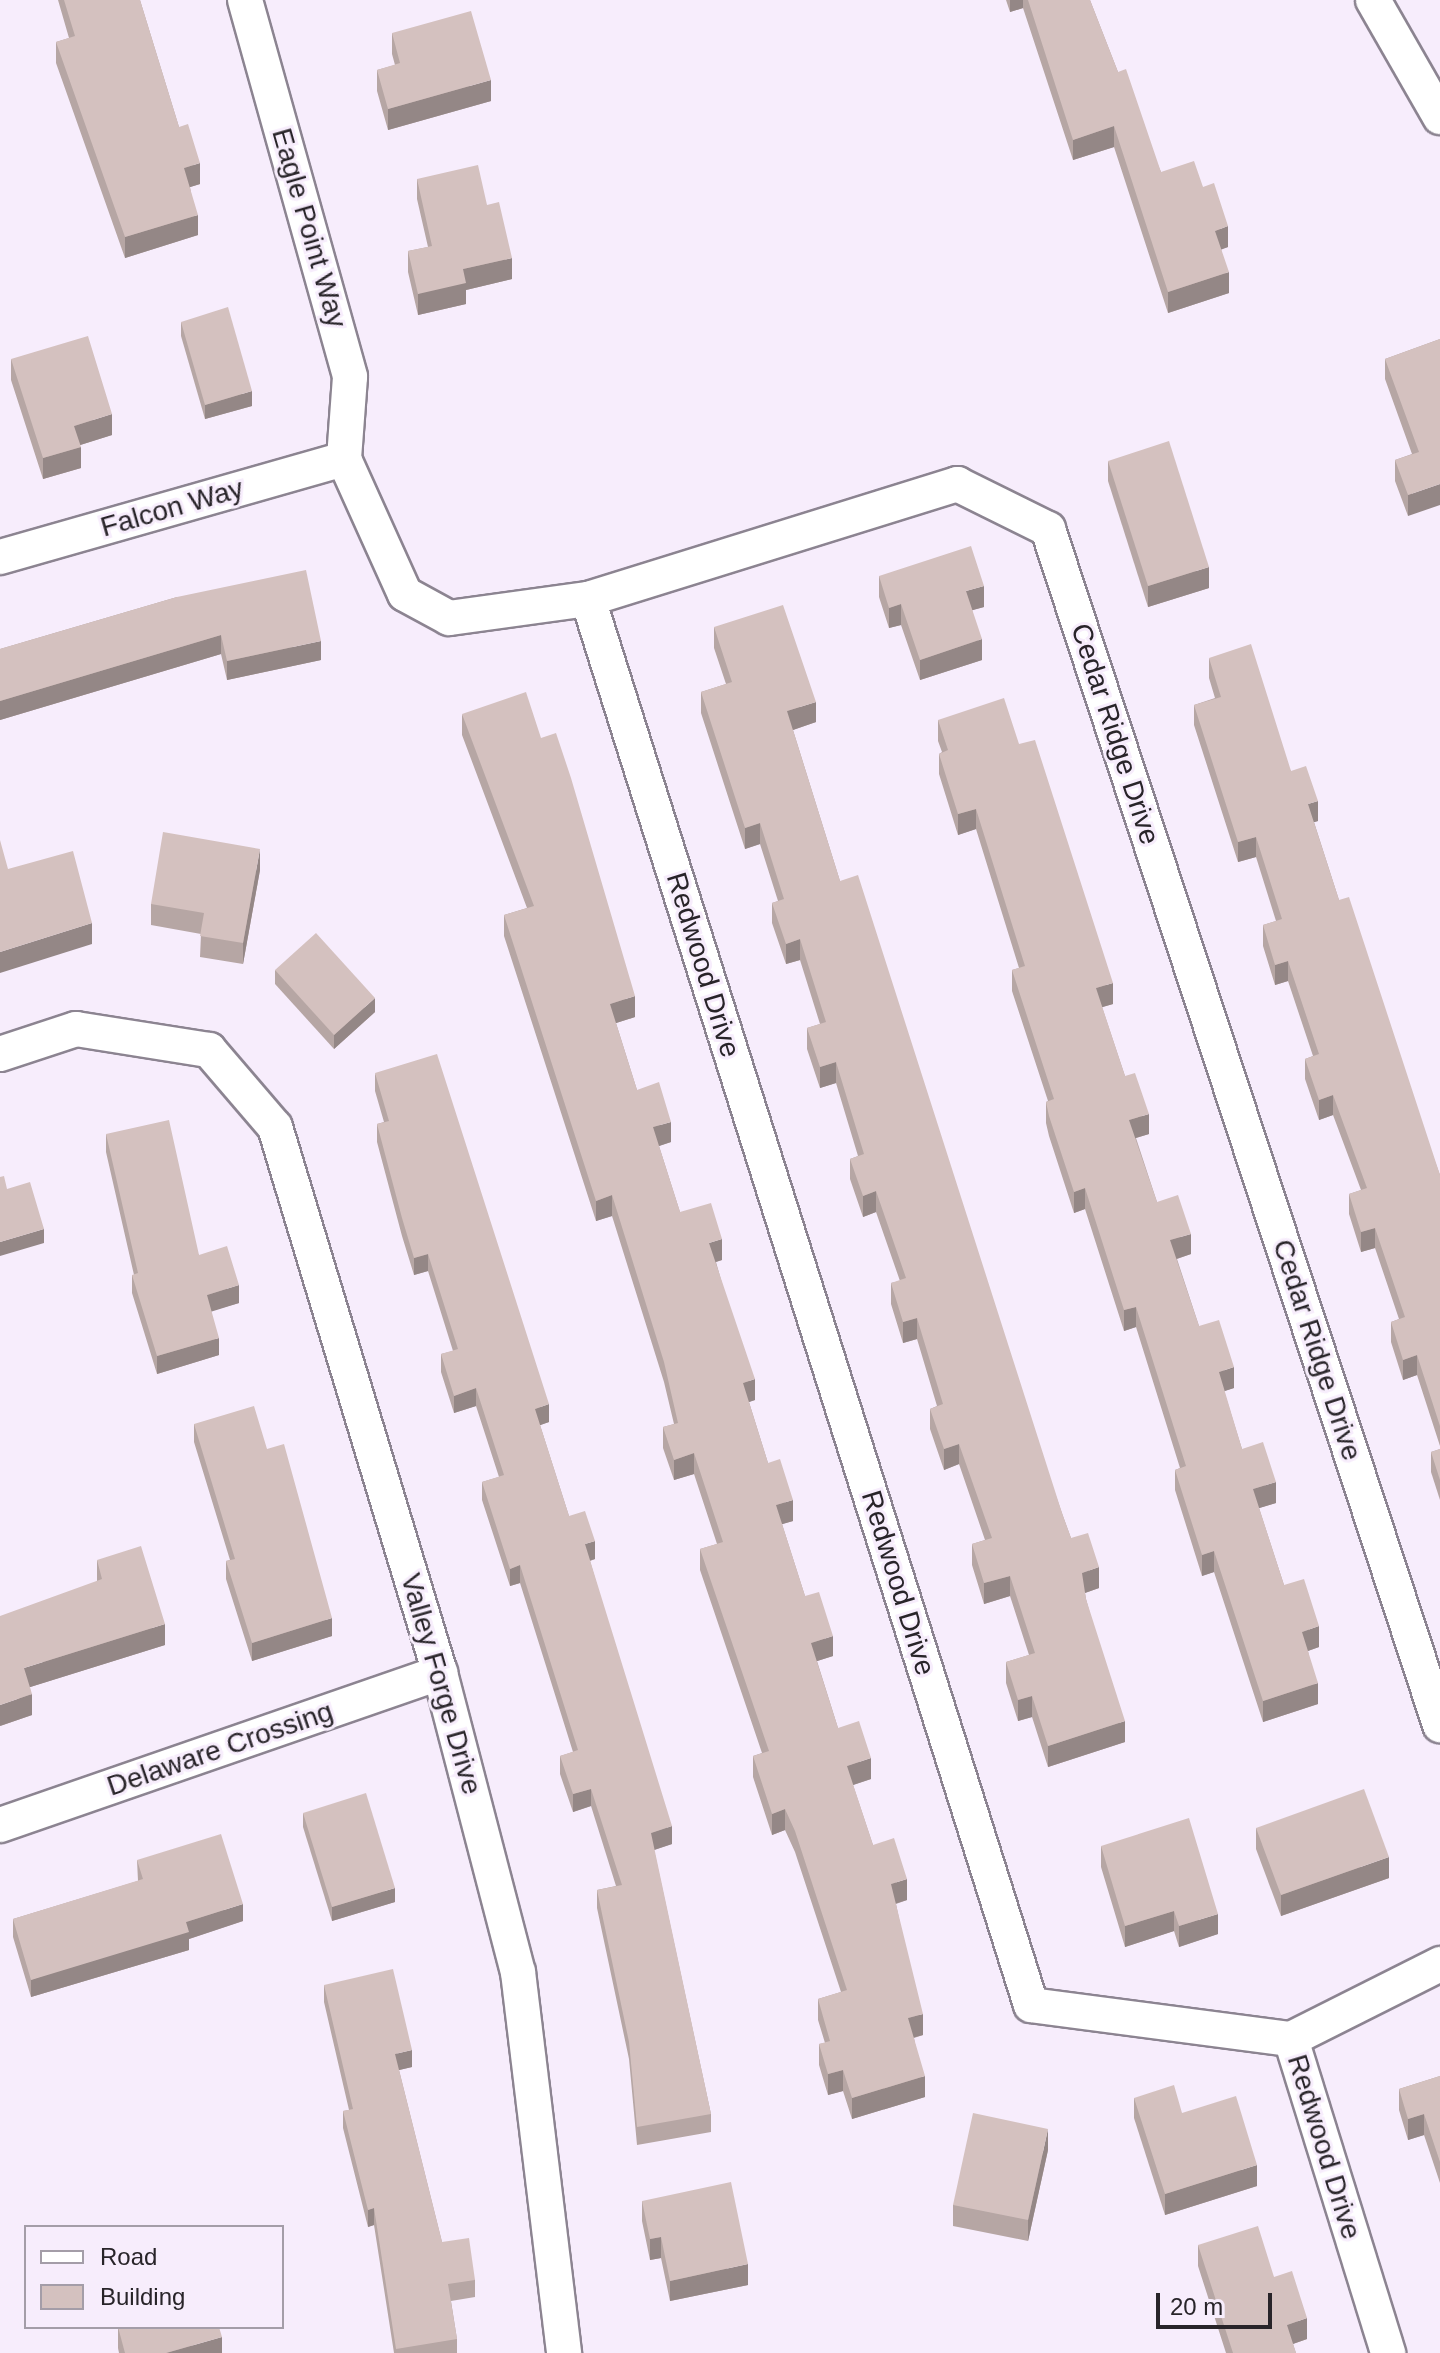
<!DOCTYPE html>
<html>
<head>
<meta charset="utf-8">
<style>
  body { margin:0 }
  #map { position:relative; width:1440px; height:2353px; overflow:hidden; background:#f7edfc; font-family:Helvetica,sans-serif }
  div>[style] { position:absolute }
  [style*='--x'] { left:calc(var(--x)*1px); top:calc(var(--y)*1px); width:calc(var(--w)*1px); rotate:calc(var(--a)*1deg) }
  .roads { filter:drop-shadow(2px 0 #8c8491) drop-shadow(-2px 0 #8c8491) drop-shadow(0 2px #8c8491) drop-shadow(0 -2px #8c8491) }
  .minor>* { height:34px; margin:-17px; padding:0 17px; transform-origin:17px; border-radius:17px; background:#fff }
  .wall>* { inset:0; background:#b6a6a4 }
  .shaded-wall>* { inset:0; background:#948786 }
  .building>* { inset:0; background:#d4c1bf }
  span { translate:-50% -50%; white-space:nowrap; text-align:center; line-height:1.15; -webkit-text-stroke:6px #f7edfc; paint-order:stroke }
  .street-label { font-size:28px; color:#282429 }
  .legend { position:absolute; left:24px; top:2225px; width:260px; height:104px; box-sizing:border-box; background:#f7edfc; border:2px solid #a49da8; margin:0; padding:10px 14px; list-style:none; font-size:24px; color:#282429 }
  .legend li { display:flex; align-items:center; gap:16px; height:40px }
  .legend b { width:40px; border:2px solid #a49da8 }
  .scale { position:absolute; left:1156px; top:2293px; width:116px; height:36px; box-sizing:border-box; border:4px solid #282429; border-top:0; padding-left:10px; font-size:24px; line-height:28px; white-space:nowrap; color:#282429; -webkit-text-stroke:6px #f7edfc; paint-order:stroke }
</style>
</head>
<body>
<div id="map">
  <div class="roads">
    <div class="minor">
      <i style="--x:245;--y:0;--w:391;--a:74.4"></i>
      <i style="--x:350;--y:377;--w:82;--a:94.2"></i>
      <i style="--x:344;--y:459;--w:148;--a:65.7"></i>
      <i style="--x:405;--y:594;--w:50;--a:28.6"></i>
      <i style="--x:449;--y:618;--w:140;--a:-7.8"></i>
      <i style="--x:588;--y:599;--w:387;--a:-17.3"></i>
      <i style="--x:957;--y:484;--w:102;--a:26.3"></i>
      <i style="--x:1048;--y:529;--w:1259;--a:71.85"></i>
      <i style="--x:1373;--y:0;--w:135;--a:60.2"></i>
      <i style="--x:0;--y:557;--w:358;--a:-15.9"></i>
      <i style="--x:588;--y:599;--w:1474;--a:72.51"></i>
      <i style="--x:1031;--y:2005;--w:262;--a:7.5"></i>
      <i style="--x:1291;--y:2039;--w:329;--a:72.8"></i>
      <i style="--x:0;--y:1054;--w:80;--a:-18.2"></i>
      <i style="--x:76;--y:1029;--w:135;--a:9"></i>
      <i style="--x:209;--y:1050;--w:101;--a:49.4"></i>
      <i style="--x:275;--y:1127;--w:570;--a:73.19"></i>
      <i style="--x:440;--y:1673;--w:309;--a:75.4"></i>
      <i style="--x:518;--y:1972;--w:384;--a:83.1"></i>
      <i style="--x:0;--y:1825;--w:466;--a:-19.1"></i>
      <i style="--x:1291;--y:2039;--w:167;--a:-26.7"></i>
    </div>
  </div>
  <div class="wall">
    <i style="clip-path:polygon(58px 0,140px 0,179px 127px,200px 184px,190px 187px,198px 235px,125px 258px,56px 63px,56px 42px,69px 38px)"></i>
    <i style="clip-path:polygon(1006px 0,1090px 0,1118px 72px,1161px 172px,1203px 187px,1228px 247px,1221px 249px,1229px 293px,1168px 313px,1114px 147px,1073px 160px,1023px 8px,1010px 12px)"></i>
    <i style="clip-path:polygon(392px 33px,491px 101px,388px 130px,377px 91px,377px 70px,395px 65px,392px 54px)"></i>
    <i style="clip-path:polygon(417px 179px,487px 205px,512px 279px,466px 290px,466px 304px,418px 315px,408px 272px,408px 251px,428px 247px,417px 199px)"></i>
    <i style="clip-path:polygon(181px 322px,252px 406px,205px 419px,181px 336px)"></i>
    <i style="clip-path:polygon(1440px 339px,1408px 516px,1395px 481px,1395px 460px,1412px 454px,1385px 379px,1385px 359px)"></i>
    <i style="clip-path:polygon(11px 359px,112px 435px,80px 445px,81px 468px,43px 479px,11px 380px)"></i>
    <i style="clip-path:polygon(1108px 461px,1209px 588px,1148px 607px,1108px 481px)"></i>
    <i style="clip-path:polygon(879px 576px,984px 607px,972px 610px,982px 660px,920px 680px,901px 625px,889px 628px,879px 597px)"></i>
    <i style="clip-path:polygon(177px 597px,321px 660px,227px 680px,221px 654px,0 720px,0 649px)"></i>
    <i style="clip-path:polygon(714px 627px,816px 722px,793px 730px,840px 881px,1063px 1516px,1071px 1538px,1099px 1588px,1085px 1593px,1086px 1599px,1125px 1742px,1048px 1767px,1032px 1717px,1018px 1721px,1006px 1683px,1006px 1662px,1029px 1655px,1010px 1596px,984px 1604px,972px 1565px,972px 1544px,985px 1540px,959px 1464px,944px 1470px,930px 1429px,930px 1409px,937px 1406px,917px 1339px,903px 1343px,891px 1304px,891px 1283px,900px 1281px,876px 1212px,863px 1217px,850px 1179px,850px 1159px,858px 1156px,836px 1083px,820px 1088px,807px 1049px,807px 1028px,820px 1024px,800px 960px,786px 964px,772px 923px,772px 903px,778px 901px,760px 844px,745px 849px,701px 713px,701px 692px,726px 684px,714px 648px)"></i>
    <i style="clip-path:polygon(1209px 658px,1291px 771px,1318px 821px,1314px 822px,1339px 900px,1440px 1175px,1440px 1446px,1417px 1375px,1403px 1380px,1391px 1342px,1391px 1322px,1399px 1319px,1375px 1248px,1361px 1252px,1349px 1214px,1349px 1194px,1361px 1190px,1333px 1115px,1319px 1120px,1305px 1079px,1305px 1059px,1313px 1056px,1288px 981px,1275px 985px,1263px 946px,1263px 925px,1276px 921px,1256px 857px,1238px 862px,1194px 725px,1194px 705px,1215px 698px,1209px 678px)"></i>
    <i style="clip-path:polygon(462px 714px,635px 1017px,616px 1023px,637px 1090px,671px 1142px,659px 1146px,680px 1212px,722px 1260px,716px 1262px,755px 1400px,749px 1402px,768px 1463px,793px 1521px,782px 1524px,805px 1596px,833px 1656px,817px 1661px,838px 1728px,871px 1779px,853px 1785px,873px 1845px,907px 1900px,896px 1904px,923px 2035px,914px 2038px,925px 2097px,852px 2119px,843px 2091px,828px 2095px,819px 2065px,819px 2044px,825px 2043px,818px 2020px,818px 1999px,841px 1992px,795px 1852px,785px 1830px,772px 1835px,753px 1777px,753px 1756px,762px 1753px,700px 1570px,700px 1549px,717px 1544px,694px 1474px,674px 1480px,663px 1448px,663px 1427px,674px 1424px,664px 1382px,612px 1216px,596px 1221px,504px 936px,504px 915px,527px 908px,462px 735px)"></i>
    <i style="clip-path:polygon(938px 720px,1019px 744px,1113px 1004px,1102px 1007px,1125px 1076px,1149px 1134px,1136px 1138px,1157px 1202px,1191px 1254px,1177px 1259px,1199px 1326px,1234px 1388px,1224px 1391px,1242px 1449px,1276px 1503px,1259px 1508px,1284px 1585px,1319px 1647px,1308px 1651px,1318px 1704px,1263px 1722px,1214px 1572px,1202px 1576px,1175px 1490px,1175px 1470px,1180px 1468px,1136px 1327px,1124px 1331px,1085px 1209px,1074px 1213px,1049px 1136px,1046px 1123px,1046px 1102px,1048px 1101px,1012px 991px,1012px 970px,1019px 968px,976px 829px,958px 835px,939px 774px,939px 754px,942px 752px,938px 741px)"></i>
    <i style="clip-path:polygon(260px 870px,243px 964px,200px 957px,201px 934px,151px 925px,151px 904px)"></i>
    <i style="clip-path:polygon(275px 970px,375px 1012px,334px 1049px,275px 984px)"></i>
    <i style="clip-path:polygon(375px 1073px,549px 1422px,540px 1425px,569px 1516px,595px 1559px,590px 1561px,672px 1844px,654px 1850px,711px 2114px,711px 2132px,637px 2145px,629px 2059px,597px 1908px,597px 1890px,616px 1886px,591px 1806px,573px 1812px,560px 1774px,560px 1756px,573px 1752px,520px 1583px,510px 1586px,482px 1500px,482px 1482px,499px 1477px,476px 1406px,454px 1413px,441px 1372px,441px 1354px,453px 1351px,428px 1271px,414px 1275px,402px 1236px,377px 1142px,377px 1124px,384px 1122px,375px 1091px)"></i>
    <i style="clip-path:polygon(106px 1134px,199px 1255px,239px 1303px,211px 1311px,219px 1355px,157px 1374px,132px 1293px,132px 1275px,134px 1275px,106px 1152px)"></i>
    <i style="clip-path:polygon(194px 1424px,267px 1449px,332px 1636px,252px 1661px,226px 1579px,226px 1561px,230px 1560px,194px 1442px)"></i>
    <i style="clip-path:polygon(1440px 1449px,1440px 1500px,1431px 1472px,1431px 1452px)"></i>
    <i style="clip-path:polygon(97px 1560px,165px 1645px,30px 1687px,32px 1715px,0 1726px,97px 1581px)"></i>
    <i style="clip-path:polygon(303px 1813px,395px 1902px,332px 1921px,303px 1827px)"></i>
    <i style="clip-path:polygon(1256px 1828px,1389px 1878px,1281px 1916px,1256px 1849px)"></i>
    <i style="clip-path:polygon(1101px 1846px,1218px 1934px,1179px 1947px,1174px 1931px,1125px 1947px,1101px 1867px)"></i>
    <i style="clip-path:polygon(137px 1860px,243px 1921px,189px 1939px,189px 1950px,31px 1997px,13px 1937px,13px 1919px,138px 1881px)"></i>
    <i style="clip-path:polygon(324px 1985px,412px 2067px,399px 2070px,442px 2242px,475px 2280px,475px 2297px,451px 2301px,457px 2339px,457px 2353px,394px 2353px,374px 2225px,368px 2227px,343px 2128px,343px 2111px,349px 2110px,324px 2002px)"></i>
    <i style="clip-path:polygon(1440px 2076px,1440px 2183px,1424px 2135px,1408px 2140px,1399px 2110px,1399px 2089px)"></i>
    <i style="clip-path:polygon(1134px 2098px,1182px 2113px,1257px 2186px,1165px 2215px,1134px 2118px)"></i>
    <i style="clip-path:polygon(1048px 2150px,1028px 2241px,953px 2226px,953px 2205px)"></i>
    <i style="clip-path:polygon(642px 2201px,748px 2285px,670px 2301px,661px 2258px,650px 2260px,642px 2221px)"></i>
    <i style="clip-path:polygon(1198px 2245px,1274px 2277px,1307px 2339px,1293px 2344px,1296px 2353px,1226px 2353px,1198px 2266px)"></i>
    <i style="clip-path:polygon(118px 2327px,222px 2353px,119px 2353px,118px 2348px)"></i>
  </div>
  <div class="shaded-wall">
    <i style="clip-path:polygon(1010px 0,1023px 0,1023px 8px,1010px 12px)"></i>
    <i style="clip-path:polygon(491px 80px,491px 101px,388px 130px,388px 109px)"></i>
    <i style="clip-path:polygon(1114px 126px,1114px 147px,1073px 160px,1073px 140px)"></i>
    <i style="clip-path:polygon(200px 163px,200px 184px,184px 189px,184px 168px)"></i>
    <i style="clip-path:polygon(198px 215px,198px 235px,125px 258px,125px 237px)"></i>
    <i style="clip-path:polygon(1228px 226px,1228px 247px,1215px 252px,1215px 231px)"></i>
    <i style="clip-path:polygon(512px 258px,512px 279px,466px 290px,466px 304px,418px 315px,418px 294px,463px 269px)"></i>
    <i style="clip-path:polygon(1229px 272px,1229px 293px,1168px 313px,1168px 292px)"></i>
    <i style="clip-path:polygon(252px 391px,252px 406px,205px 419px,205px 405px)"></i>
    <i style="clip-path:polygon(112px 414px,112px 435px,74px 447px,74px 426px)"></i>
    <i style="clip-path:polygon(81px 447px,81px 468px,43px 479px,43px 458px)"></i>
    <i style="clip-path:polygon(1440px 484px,1440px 505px,1408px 516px,1408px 495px)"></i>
    <i style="clip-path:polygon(1209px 567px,1209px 588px,1148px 607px,1148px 586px)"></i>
    <i style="clip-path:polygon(984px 586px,984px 607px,966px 612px,966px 591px)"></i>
    <i style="clip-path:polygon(901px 604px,901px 625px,889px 628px,889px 608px)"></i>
    <i style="clip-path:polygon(221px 635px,221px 654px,0 720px,0 701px)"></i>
    <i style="clip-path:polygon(982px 639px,982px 660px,920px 680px,920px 660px)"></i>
    <i style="clip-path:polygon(321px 641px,321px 660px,227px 680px,227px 661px)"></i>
    <i style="clip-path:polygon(816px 702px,816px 722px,787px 732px,787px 711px)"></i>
    <i style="clip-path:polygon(1318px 801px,1318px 821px,1308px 824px,1308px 804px)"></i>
    <i style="clip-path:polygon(976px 809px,976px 829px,958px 835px,958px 814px)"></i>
    <i style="clip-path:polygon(760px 823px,760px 844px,745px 849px,745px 828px)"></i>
    <i style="clip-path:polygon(1256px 837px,1256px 857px,1238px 862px,1238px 842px)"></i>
    <i style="clip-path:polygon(260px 849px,260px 870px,243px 964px,243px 943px)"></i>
    <i style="clip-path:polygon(92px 923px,92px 944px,0 973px,0 952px)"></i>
    <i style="clip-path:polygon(800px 939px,800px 960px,786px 964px,786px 944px)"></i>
    <i style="clip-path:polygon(1288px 961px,1288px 981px,1275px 985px,1275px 965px)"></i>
    <i style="clip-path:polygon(1113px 983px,1113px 1004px,1096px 1009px,1096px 988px)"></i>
    <i style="clip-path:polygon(635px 996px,635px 1017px,610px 1025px,610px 1004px)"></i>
    <i style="clip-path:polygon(375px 998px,375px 1012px,334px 1049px,334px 1035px)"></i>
    <i style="clip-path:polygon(836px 1062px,836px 1083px,820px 1088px,820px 1067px)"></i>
    <i style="clip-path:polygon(1333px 1095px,1333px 1115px,1319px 1120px,1319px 1100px)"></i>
    <i style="clip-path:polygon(1149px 1114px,1149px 1134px,1129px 1140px,1129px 1120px)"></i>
    <i style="clip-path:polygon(671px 1122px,671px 1142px,653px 1148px,653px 1127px)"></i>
    <i style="clip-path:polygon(1085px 1188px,1085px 1209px,1074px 1213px,1074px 1192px)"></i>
    <i style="clip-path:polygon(876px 1191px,876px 1212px,863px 1217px,863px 1196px)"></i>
    <i style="clip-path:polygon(612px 1195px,612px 1216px,596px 1221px,596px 1201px)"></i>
    <i style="clip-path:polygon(1375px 1228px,1375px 1248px,1361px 1252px,1361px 1232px)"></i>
    <i style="clip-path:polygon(44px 1229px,44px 1243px,0 1256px,0 1242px)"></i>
    <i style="clip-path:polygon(1191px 1234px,1191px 1254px,1170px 1261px,1170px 1240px)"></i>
    <i style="clip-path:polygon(722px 1239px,722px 1260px,709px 1264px,709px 1243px)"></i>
    <i style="clip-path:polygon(428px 1254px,428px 1271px,414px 1275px,414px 1258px)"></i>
    <i style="clip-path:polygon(239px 1285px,239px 1303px,207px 1313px,207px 1295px)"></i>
    <i style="clip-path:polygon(1136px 1307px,1136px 1327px,1124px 1331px,1124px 1310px)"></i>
    <i style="clip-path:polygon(917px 1318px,917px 1339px,903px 1343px,903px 1322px)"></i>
    <i style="clip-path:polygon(219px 1338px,219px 1355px,157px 1374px,157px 1356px)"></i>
    <i style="clip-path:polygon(1417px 1355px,1417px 1375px,1403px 1380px,1403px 1360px)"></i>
    <i style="clip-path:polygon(1234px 1367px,1234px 1388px,1219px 1393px,1219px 1372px)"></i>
    <i style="clip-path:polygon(755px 1379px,755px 1400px,743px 1404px,743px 1383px)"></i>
    <i style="clip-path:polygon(476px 1388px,476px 1406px,454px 1413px,454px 1396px)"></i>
    <i style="clip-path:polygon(549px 1404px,549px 1422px,535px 1427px,535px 1409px)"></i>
    <i style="clip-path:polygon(959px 1444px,959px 1464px,944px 1470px,944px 1449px)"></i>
    <i style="clip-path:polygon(694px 1453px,694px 1474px,674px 1480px,674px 1460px)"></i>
    <i style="clip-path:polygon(1276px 1482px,1276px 1503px,1253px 1510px,1253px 1489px)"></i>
    <i style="clip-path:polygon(793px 1500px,793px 1521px,776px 1526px,776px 1505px)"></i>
    <i style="clip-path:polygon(595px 1541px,595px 1559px,585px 1562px,585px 1544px)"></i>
    <i style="clip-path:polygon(1214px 1551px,1214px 1572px,1202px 1576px,1202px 1555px)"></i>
    <i style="clip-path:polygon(520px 1565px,520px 1583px,510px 1586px,510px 1569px)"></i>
    <i style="clip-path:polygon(1099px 1567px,1099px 1588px,1082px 1594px,1082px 1573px)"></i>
    <i style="clip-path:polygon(1010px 1576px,1010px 1596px,984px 1604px,984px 1583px)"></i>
    <i style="clip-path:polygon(332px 1618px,332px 1636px,252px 1661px,252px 1643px)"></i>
    <i style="clip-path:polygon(165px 1624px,165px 1645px,24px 1689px,24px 1668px)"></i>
    <i style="clip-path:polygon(1319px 1626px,1319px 1647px,1302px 1653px,1302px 1632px)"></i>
    <i style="clip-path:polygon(833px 1636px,833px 1656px,811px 1663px,811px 1643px)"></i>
    <i style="clip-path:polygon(1318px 1683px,1318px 1704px,1263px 1722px,1263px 1701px)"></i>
    <i style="clip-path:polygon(32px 1694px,32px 1715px,0 1726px,0 1705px)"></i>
    <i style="clip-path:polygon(1032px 1696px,1032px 1717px,1018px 1721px,1018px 1700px)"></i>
    <i style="clip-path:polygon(1125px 1721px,1125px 1742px,1048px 1767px,1048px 1746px)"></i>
    <i style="clip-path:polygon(871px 1758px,871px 1779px,847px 1787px,847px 1766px)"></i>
    <i style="clip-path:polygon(591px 1789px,591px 1806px,573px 1812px,573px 1794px)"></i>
    <i style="clip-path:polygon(785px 1809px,785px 1830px,772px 1835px,772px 1814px)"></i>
    <i style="clip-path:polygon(672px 1826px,672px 1844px,651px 1851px,651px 1833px)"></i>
    <i style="clip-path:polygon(1389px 1857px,1389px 1878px,1281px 1916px,1281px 1895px)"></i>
    <i style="clip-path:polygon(907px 1879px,907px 1900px,891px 1905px,891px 1884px)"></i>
    <i style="clip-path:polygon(395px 1888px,395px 1902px,332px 1921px,332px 1907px)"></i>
    <i style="clip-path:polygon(243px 1904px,243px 1921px,189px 1939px,189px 1950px,31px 1997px,31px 1980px,186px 1922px)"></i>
    <i style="clip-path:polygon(1174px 1911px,1174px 1931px,1125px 1947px,1125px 1926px)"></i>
    <i style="clip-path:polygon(1218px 1914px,1218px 1934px,1179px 1947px,1179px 1926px)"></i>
    <i style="clip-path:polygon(923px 2014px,923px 2035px,908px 2039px,908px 2018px)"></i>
    <i style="clip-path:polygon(412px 2050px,412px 2067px,395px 2071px,395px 2054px)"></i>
    <i style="clip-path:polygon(843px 2070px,843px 2091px,828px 2095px,828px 2074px)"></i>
    <i style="clip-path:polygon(925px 2076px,925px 2097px,852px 2119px,852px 2098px)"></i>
    <i style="clip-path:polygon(1424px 2114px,1424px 2135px,1408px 2140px,1408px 2119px)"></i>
    <i style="clip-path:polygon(1048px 2129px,1048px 2150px,1028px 2241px,1028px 2220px)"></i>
    <i style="clip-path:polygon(1257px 2165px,1257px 2186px,1165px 2215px,1165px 2194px)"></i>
    <i style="clip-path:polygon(374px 2208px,374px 2225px,368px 2227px,368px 2210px)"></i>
    <i style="clip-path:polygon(661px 2237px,661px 2258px,650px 2260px,650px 2239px)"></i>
    <i style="clip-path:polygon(748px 2264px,748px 2285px,670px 2301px,670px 2281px)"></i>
    <i style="clip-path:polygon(1307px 2318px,1307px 2339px,1287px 2346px,1287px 2325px)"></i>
    <i style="clip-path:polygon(222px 2337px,222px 2353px,166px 2353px)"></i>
  </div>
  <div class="building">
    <i style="clip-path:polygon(64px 0,140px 0,179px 127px,188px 124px,200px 163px,184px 168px,198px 215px,125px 237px,56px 42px,75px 36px)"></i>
    <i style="clip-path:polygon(1028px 0,1090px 0,1118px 72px,1126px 69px,1161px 172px,1194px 161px,1203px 187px,1214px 183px,1228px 226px,1215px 231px,1229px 272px,1168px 292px,1114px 126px,1073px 140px)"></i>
    <i style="clip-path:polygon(471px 11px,491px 80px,388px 109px,377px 70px,400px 63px,392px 33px)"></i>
    <i style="clip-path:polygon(478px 165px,487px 205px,499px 202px,512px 258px,463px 269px,466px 283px,418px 294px,408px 251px,432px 246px,417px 179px)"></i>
    <i style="clip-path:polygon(228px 307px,252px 391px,205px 405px,181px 322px)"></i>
    <i style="clip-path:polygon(88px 336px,112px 414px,74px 426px,81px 447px,43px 458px,11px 359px)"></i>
    <i style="clip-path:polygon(1440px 339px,1440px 484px,1408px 495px,1395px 460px,1419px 452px,1385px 359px)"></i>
    <i style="clip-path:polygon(1169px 441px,1209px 567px,1148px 586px,1108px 461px)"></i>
    <i style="clip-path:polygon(971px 546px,984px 586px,966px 591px,982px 639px,920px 660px,901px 604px,889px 608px,879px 576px)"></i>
    <i style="clip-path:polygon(306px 570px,321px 641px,227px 661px,221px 635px,0 701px,0 649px,177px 597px)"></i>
    <i style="clip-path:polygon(783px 605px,816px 702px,787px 711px,840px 881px,858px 875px,1063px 1516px,1071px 1538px,1088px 1533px,1099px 1567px,1082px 1573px,1086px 1599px,1125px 1721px,1048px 1746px,1032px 1696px,1018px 1700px,1006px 1662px,1035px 1653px,1010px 1576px,984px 1583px,972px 1544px,992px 1538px,959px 1444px,944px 1449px,930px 1409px,943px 1404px,917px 1318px,903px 1322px,891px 1283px,906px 1278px,876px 1191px,863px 1196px,850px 1159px,864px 1154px,836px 1062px,820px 1067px,807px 1028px,826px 1022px,800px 939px,786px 944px,772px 903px,784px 899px,760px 823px,745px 828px,701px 692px,732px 682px,714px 627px)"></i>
    <i style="clip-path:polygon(1251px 644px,1291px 771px,1306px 766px,1318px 801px,1308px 804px,1339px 900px,1349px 897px,1440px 1175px,1440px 1426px,1417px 1355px,1403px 1360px,1391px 1322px,1405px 1317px,1375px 1228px,1361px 1232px,1349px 1194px,1367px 1188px,1333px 1095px,1319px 1100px,1305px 1059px,1319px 1054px,1288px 961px,1275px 965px,1263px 925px,1282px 919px,1256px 837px,1238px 842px,1194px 705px,1221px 697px,1209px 658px)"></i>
    <i style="clip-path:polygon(526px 692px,541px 738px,556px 733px,571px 778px,635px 996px,610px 1004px,637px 1090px,659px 1082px,671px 1122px,653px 1127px,680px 1212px,711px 1203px,722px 1239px,709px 1243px,755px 1379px,743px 1383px,768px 1463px,780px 1459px,793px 1500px,776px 1505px,805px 1596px,819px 1592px,833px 1636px,811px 1643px,838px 1728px,859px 1721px,871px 1758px,847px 1766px,873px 1845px,894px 1838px,907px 1879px,891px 1884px,923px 2014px,908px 2018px,925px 2076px,852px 2098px,843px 2070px,828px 2074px,819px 2044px,830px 2041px,818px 1999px,847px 1990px,795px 1831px,785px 1809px,772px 1814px,753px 1756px,769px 1751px,700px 1549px,723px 1542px,694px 1453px,674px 1460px,663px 1427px,678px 1423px,664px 1362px,612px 1195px,596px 1201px,504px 915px,534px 906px,462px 714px)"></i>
    <i style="clip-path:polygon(1004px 698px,1019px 744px,1035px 740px,1113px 983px,1096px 988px,1125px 1076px,1135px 1073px,1149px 1114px,1129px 1120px,1157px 1202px,1178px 1195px,1191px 1234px,1170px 1240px,1199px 1326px,1219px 1320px,1234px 1367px,1219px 1372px,1242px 1449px,1263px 1442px,1276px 1482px,1253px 1489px,1284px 1585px,1304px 1579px,1319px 1626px,1302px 1632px,1318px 1683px,1263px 1701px,1214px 1551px,1202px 1555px,1175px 1470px,1186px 1466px,1136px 1307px,1124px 1310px,1085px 1188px,1074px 1192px,1049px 1116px,1046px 1102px,1054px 1099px,1012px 970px,1025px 966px,976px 809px,958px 814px,939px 754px,948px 750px,938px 720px)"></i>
    <i style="clip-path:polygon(163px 832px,260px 849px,243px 943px,200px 936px,204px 913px,151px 904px)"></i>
    <i style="clip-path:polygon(0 840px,8px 869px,73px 851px,92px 923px,0 952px)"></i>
    <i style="clip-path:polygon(316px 933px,375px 998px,334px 1035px,275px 970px)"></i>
    <i style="clip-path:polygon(437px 1054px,549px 1404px,535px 1409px,569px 1516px,585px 1511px,595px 1541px,585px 1544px,672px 1826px,651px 1833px,711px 2114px,637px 2127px,629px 2042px,597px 1890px,622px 1885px,591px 1789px,573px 1794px,560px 1756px,578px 1750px,520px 1565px,510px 1569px,482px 1482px,504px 1475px,476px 1388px,454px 1396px,441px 1354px,458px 1349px,428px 1254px,414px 1258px,402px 1218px,377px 1124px,389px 1121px,375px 1073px)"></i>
    <i style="clip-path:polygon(169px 1120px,199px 1255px,227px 1246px,239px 1285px,207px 1295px,219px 1338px,157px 1356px,132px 1275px,138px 1273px,106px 1134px)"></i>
    <i style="clip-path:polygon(4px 1176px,7px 1189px,30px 1182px,44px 1229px,0 1242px,0 1177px)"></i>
    <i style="clip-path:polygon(254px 1406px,267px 1449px,284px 1444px,332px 1618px,252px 1643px,226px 1561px,235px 1559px,194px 1424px)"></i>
    <i style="clip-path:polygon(1440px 1449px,1440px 1480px,1431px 1452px)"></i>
    <i style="clip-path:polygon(141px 1546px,165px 1624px,24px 1668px,32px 1694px,0 1705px,0 1616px,102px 1579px,97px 1560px)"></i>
    <i style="clip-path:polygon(1364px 1789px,1389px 1857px,1281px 1895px,1256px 1828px)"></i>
    <i style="clip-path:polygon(366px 1793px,395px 1888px,332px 1907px,303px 1813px)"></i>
    <i style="clip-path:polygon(1189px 1818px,1218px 1914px,1179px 1926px,1174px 1911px,1125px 1926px,1101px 1846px)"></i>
    <i style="clip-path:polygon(221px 1834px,243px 1904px,186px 1922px,189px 1932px,31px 1980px,13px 1919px,143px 1879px,137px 1860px)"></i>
    <i style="clip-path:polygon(393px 1969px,412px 2050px,395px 2054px,442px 2242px,469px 2238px,475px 2280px,448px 2284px,457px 2339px,396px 2349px,374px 2208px,368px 2210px,343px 2111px,353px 2109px,324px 1985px)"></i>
    <i style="clip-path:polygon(1440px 2076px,1440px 2162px,1424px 2114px,1408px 2119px,1399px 2089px)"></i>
    <i style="clip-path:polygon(1174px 2085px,1182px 2113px,1236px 2096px,1257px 2165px,1165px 2194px,1134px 2098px)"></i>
    <i style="clip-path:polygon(973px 2113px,1048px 2129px,1028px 2220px,953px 2205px)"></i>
    <i style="clip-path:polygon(731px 2182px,748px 2264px,670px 2281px,661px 2237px,650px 2239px,642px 2201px)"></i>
    <i style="clip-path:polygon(1258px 2226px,1274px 2277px,1292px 2271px,1307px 2318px,1287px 2325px,1296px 2353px,1233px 2353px,1198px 2245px)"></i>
    <i style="clip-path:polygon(118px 2327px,219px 2327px,222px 2337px,166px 2353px,125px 2353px)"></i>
  </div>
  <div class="street-label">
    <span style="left:309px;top:228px;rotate:74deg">Eagle Point Way</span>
    <span style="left:172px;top:508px;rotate:-16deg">Falcon Way</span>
    <span style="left:1115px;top:734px;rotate:72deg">Cedar Ridge Drive</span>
    <span style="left:703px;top:965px;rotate:73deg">Redwood Drive</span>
    <span style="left:1317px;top:1350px;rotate:72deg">Cedar Ridge Drive</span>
    <span style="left:898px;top:1583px;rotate:73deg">Redwood Drive</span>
    <span style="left:441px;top:1684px;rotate:74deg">Valley Forge Drive</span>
    <span style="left:220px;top:1749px;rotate:-19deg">Delaware Crossing</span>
    <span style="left:1324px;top:2147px;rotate:73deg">Redwood Drive</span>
  </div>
  <ul class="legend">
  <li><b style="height:10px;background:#fff"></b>Road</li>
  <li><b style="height:22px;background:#d4c1bf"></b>Building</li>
  </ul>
  <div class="scale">20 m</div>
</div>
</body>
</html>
